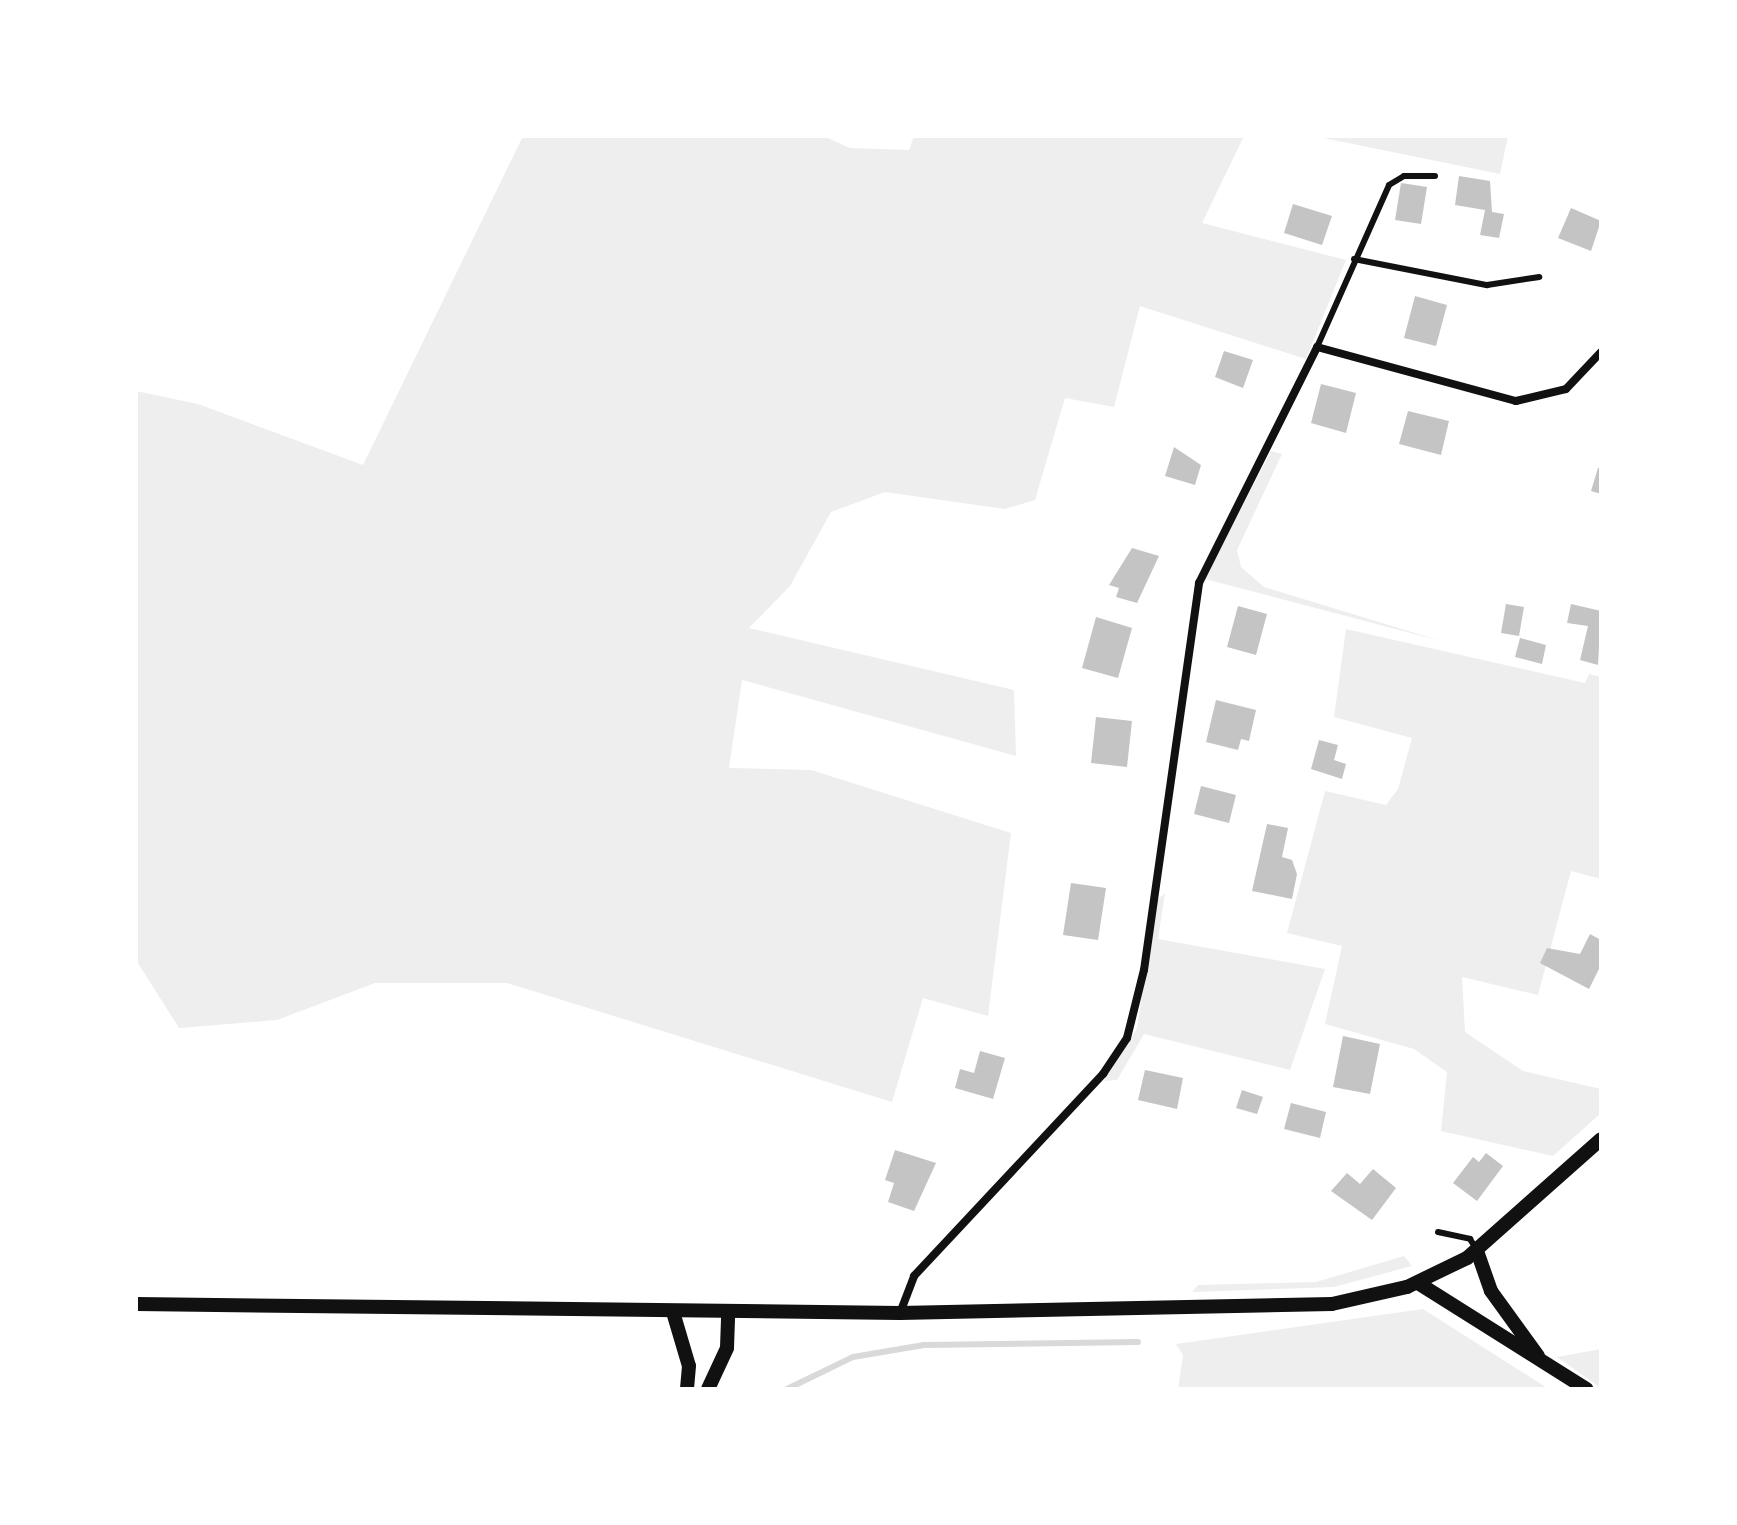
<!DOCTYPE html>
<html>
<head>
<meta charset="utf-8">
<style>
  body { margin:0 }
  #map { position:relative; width:1737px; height:1525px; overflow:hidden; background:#fff; font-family:Ubuntu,sans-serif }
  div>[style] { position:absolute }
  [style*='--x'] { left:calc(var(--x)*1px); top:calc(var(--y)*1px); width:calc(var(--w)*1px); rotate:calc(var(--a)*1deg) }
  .green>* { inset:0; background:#eee }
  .stream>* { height:6px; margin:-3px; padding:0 3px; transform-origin:3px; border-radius:3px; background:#d9d9d9 }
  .building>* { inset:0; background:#c4c4c4 }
  .service>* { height:6px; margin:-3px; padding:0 3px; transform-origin:3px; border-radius:3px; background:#111 }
  .minor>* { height:8px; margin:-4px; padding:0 4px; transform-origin:4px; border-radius:4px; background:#111 }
  .tertiary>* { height:14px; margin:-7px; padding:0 7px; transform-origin:7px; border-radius:7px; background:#111 }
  span { translate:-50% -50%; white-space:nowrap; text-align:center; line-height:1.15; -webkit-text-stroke:6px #fff; paint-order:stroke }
  .frame { position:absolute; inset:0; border:138px solid #fff; pointer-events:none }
</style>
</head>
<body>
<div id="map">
  <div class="green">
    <i style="clip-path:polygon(523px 136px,823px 136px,850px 148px,909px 150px,914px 136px,1244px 136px,1202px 223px,1346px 260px,1306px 359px,1140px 306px,1114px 407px,1065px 398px,1035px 500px,1005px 509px,885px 492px,831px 512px,790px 586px,749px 628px,1014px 690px,1016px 756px,742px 680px,729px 768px,811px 770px,1011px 833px,988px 1016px,923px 998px,892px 1102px,507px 983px,375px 983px,277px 1020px,179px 1028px,136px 960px,136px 391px,198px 404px,363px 465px)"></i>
    <i style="clip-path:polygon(1314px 136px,1508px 136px,1500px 174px)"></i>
    <i style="clip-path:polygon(1271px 451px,1282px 454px,1237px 550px,1241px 567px,1264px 587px,1441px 641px,1205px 579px)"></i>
    <i style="clip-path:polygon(1346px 629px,1585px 683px,1589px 674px,1601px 677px,1601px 879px,1571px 871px,1538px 995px,1462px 977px,1465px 1032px,1523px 1071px,1601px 1089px,1601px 1113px,1553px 1156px,1441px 1131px,1447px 1072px,1414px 1049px,1325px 1024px,1342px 946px,1287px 933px,1325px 791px,1386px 805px,1398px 789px,1412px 738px,1334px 717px)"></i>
    <i style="clip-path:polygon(1165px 893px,1158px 939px,1325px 969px,1290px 1070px,1144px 1034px,1117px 1080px,1104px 1081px,1137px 1028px,1156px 901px)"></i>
    <i style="clip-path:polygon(1404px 1256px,1412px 1266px,1334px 1287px,1192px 1292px,1198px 1285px,1316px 1282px)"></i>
    <i style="clip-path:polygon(1423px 1309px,1549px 1389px,1178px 1389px,1183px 1355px,1176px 1344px)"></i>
    <i style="clip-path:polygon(1601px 1349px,1601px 1388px,1557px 1357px)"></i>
  </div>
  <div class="stream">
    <i style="--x:787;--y:1389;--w:73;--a:-25.9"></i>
    <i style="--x:853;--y:1357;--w:72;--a:-9.6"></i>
    <i style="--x:924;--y:1345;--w:214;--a:-0.8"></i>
  </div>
  <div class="building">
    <i style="clip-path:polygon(1459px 176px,1490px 181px,1492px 212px,1504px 214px,1499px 238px,1480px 235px,1485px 210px,1455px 205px)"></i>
    <i style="clip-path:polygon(1401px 183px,1427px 187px,1421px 224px,1395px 220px)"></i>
    <i style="clip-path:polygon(1293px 204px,1332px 216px,1322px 245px,1284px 233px)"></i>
    <i style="clip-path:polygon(1571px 208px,1601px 221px,1591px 251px,1558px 238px)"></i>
    <i style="clip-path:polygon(1415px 296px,1447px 305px,1436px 346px,1404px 338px)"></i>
    <i style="clip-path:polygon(1224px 351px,1253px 360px,1243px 388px,1215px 377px)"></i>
    <i style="clip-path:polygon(1321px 384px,1356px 393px,1346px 433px,1311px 423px)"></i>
    <i style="clip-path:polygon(1408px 411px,1449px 421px,1441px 455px,1399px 444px)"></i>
    <i style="clip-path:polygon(1174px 447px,1201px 465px,1195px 485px,1165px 476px)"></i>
    <i style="clip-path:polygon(1598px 468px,1601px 468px,1601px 494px,1591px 491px)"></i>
    <i style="clip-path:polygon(1132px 548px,1159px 556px,1137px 603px,1116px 597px,1119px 588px,1109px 585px)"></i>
    <i style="clip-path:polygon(1506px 604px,1524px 607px,1519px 636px,1501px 633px)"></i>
    <i style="clip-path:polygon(1571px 604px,1601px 611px,1598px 665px,1580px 660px,1588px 626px,1567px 623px)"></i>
    <i style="clip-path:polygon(1238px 606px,1267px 614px,1256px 655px,1227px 647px)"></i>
    <i style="clip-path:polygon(1096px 617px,1132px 628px,1118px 678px,1082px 668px)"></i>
    <i style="clip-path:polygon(1520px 638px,1546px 645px,1542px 664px,1515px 657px)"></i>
    <i style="clip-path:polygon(1216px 700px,1256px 710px,1249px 741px,1241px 739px,1238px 750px,1206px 742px)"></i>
    <i style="clip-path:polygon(1096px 717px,1132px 721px,1127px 767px,1091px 763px)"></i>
    <i style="clip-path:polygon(1319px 740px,1338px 745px,1334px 760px,1346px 764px,1342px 779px,1311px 769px)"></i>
    <i style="clip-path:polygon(1201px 786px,1236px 795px,1229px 823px,1194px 814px)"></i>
    <i style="clip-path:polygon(1267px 824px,1288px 828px,1282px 857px,1292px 860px,1297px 874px,1292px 899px,1252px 891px)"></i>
    <i style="clip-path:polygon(1071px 883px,1106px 888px,1098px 940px,1063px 935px)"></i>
    <i style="clip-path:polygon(1590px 934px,1601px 940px,1601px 965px,1589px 989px,1540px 963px,1547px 948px,1580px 954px)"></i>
    <i style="clip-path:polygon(1343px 1036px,1380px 1044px,1370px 1094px,1333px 1087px)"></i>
    <i style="clip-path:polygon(980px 1051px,1005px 1058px,993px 1099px,955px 1088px,960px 1069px,974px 1073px)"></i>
    <i style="clip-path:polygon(1145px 1070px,1183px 1078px,1177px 1109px,1138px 1100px)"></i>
    <i style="clip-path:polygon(1242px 1090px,1263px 1097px,1257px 1114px,1236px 1108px)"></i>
    <i style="clip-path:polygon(1291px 1103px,1326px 1112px,1320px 1138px,1284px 1129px)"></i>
    <i style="clip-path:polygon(895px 1150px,936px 1163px,914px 1211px,888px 1202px,894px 1183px,885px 1180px)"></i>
    <i style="clip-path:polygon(1486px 1153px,1503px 1166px,1477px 1201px,1453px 1183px,1473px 1157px,1479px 1162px)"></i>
    <i style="clip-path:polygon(1373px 1169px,1396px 1188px,1372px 1220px,1331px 1191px,1347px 1173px,1360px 1184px)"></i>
  </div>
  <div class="service">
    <i style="--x:1354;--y:259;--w:136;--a:11.1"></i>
    <i style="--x:1487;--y:285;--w:53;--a:-8.7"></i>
    <i style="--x:1317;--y:347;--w:177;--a:-66"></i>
    <i style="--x:1389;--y:185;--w:17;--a:-31"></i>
    <i style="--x:1404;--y:176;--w:31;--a:0"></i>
    <i style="--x:1438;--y:1232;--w:33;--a:12"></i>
    <i style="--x:1470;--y:1239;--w:9;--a:58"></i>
  </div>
  <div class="minor">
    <i style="--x:900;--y:1313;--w:40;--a:-69"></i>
    <i style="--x:914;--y:1276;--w:277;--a:-46.9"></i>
    <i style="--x:1103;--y:1074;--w:43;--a:-56.3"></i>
    <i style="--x:1127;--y:1038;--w:70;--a:-76"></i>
    <i style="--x:1144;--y:970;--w:391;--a:-81.9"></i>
    <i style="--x:1199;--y:583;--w:264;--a:-63.4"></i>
    <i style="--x:1317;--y:347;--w:206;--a:15.2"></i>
    <i style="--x:1516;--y:401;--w:51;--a:-13.5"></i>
    <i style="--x:1566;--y:389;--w:51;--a:-46.6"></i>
  </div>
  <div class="tertiary">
    <i style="--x:1477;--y:1251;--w:42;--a:70.7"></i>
    <i style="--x:1491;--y:1291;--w:80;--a:54.1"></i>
    <i style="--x:1418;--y:1283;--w:199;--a:32.2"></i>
    <i style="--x:136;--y:1304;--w:764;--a:0.67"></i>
    <i style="--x:900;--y:1313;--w:432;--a:-1.2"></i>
    <i style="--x:1332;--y:1304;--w:77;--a:-12.8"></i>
    <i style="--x:1407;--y:1287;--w:67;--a:-25.8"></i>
    <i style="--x:1467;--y:1258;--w:179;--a:-41.6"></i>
    <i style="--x:673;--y:1312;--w:56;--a:73.5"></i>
    <i style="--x:689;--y:1366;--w:23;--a:95"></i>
    <i style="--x:708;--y:1389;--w:45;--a:-65.1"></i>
    <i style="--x:727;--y:1348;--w:36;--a:-88"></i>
  </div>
  <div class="frame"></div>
</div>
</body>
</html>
